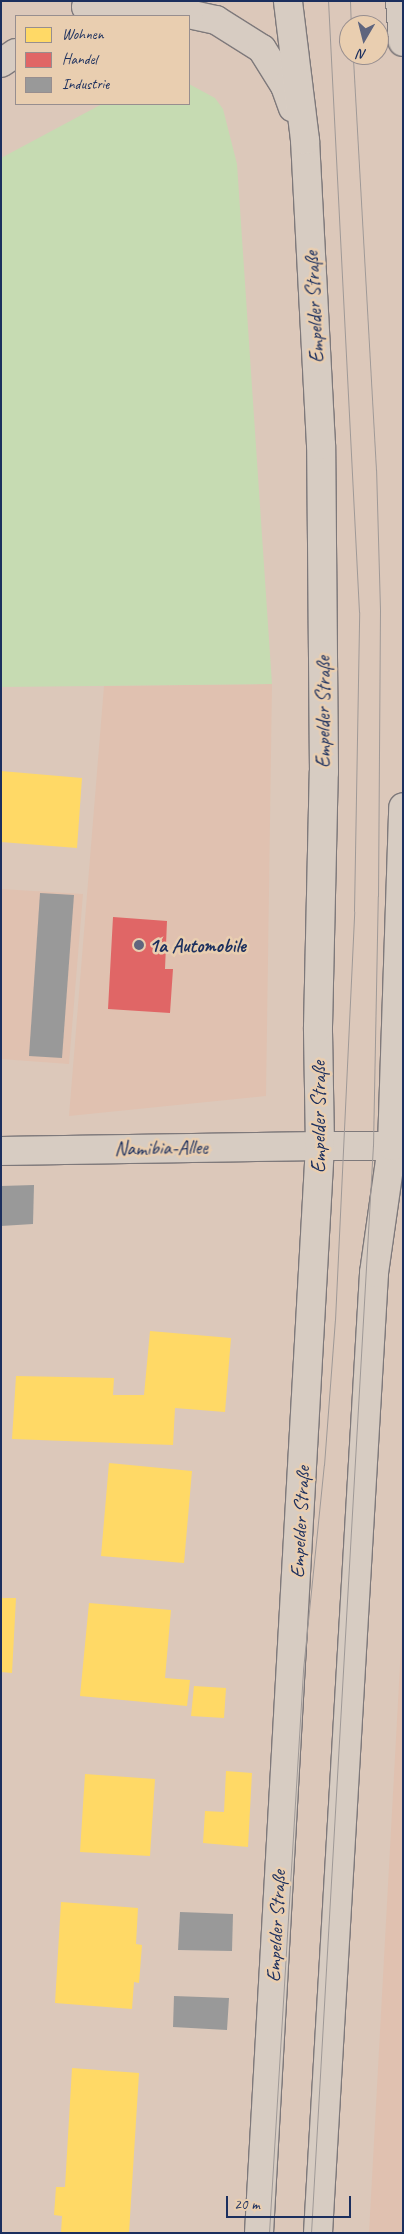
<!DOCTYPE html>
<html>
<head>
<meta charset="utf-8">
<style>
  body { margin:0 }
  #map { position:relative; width:404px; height:2234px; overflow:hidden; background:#dcc8ba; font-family:Caveat,sans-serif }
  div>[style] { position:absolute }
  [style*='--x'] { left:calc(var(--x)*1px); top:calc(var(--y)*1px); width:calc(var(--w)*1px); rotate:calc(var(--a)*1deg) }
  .built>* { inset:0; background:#e0c1b0 }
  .green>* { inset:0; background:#c6dbb2 }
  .homes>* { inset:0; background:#ffd966 }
  .shops>* { inset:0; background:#e06666 }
  .industry>* { inset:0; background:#999 }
  .roads { filter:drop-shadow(1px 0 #7e797b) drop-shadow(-1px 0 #7e797b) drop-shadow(0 1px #7e797b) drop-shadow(0 -1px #7e797b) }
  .minor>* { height:28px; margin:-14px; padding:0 14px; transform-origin:14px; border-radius:14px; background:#d7ccc2 }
  .tertiary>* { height:28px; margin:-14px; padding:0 14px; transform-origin:14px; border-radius:14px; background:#d7ccc2 }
  .tram>* { height:1px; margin:-0.5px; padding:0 0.5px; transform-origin:0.5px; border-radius:0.5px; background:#9f9997 }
  .dots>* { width:14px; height:14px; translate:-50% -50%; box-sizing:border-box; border:2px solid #e9ceb0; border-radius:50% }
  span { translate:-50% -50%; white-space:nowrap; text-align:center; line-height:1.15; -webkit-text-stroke:5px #e9ceb0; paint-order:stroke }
  .street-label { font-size:20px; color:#1b2f5e }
  .poi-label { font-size:20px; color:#1b2f5e; font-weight:700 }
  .left { translate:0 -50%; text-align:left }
  .frame { position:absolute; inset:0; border:2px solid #1b2f5e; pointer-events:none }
  .legend { position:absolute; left:15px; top:15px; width:175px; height:90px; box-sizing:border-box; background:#e9ceb0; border:1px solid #978e8f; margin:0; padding:6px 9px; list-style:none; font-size:15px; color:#1b2f5e }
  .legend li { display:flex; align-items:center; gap:10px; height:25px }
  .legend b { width:25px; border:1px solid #978e8f }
  .north { position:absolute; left:339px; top:15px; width:50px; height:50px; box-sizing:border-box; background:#e9ceb0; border:1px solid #978e8f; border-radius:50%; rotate:188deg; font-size:14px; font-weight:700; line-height:20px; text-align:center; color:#1b2f5e }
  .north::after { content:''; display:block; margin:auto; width:18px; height:22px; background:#5f657e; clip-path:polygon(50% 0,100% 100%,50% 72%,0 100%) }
  .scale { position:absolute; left:226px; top:2196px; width:125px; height:22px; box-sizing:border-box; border:2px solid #1b2f5e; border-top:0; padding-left:6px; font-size:15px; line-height:18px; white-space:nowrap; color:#1b2f5e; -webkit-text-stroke:4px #e9ceb0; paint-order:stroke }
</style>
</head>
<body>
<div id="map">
  <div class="built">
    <i style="clip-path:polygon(272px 684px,266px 1096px,69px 1116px,104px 686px)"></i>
    <i style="clip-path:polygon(1px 889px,83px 894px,69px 1064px,1px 1059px)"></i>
    <i style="clip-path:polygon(403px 1610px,403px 2233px,369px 2233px)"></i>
  </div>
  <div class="green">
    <i style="clip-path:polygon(189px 84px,215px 98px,223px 109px,237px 164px,272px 684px,1px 687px,1px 158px,102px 104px,189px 104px)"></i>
  </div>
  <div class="homes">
    <i style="clip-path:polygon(1px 771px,82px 778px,77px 848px,1px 842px)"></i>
    <i style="clip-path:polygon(150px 1331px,231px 1338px,225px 1412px,175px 1408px,173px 1445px,12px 1439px,16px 1376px,114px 1378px,113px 1395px,144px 1395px)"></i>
    <i style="clip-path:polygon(109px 1463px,192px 1471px,184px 1563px,101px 1556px)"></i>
    <i style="clip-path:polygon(1px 1598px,16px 1598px,12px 1673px,1px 1672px)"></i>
    <i style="clip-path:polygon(89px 1603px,171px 1610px,165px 1678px,190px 1680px,187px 1706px,80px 1696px)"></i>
    <i style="clip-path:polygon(194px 1686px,226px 1688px,224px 1718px,191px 1716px)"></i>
    <i style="clip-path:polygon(226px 1771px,252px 1773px,248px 1847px,203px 1843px,205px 1811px,224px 1812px)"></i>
    <i style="clip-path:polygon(85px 1774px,155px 1779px,150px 1856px,80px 1852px)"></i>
    <i style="clip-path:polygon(61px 1902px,138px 1908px,136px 1944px,142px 1945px,139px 1983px,134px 1982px,132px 2009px,55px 2003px)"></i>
    <i style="clip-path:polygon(72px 2068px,139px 2073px,129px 2233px,61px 2233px,62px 2216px,54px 2215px,56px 2187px,65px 2187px)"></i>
  </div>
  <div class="shops">
    <i style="clip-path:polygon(113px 917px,167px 921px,165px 969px,173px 969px,170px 1013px,108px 1009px)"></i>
  </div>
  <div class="industry">
    <i style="clip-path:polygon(40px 893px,74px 895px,62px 1058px,29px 1056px)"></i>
    <i style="clip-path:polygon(34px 1185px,33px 1224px,1px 1226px,1px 1186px)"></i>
    <i style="clip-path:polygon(180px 1912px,233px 1914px,232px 1951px,178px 1950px)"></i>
    <i style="clip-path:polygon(174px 1996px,229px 1998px,227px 2030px,173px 2027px)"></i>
  </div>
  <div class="roads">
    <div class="minor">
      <i style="--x:1;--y:1151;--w:319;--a:-0.9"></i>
    </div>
    <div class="tertiary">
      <i style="--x:400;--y:1;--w:41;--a:85.8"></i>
      <i style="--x:86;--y:7;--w:61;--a:-1.9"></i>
      <i style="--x:147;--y:5;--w:71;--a:12.3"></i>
      <i style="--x:216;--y:20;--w:54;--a:32.2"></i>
      <i style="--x:262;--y:49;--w:44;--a:58.1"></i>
      <i style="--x:285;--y:86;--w:23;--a:70"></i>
      <i style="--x:1;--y:63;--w:18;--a:-34"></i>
      <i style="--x:320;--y:1146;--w:72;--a:0"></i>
      <i style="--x:259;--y:2233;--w:1089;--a:-86.79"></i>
      <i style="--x:320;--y:1146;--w:119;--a:-91"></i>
      <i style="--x:318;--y:1027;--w:255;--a:-88.7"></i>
      <i style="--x:324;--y:772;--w:327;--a:-90.5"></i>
      <i style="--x:321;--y:445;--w:305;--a:-93"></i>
      <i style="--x:305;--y:140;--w:140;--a:-97"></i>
      <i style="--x:318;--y:2233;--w:962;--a:-86.66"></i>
      <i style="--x:374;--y:1273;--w:128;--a:-81.9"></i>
      <i style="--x:392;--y:1146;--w:339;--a:-88.1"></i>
    </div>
  </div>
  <div class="tram">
    <i style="--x:350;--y:1;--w:24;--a:88"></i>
    <i style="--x:269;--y:2233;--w:564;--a:-86.54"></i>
    <i style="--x:303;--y:1670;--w:206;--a:-84.2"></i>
    <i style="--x:324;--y:1465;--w:145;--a:-85.7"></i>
    <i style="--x:335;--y:1320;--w:409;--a:-87.3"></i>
    <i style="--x:354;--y:911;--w:299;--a:-89"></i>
    <i style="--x:359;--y:612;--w:612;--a:-92.9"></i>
    <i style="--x:311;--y:2233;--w:1089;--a:-86.74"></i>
    <i style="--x:373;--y:1146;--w:250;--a:-88.9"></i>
    <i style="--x:378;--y:896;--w:286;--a:-89.6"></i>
    <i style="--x:380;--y:610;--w:140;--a:-91.6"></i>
    <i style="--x:376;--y:470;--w:416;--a:-93.2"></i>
  </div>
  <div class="dots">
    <i style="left:139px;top:945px;background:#5f657e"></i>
  </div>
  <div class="street-label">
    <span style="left:314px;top:307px;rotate:-93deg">Empelder Straße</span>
    <span style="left:323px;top:712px;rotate:-90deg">Empelder Straße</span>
    <span style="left:318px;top:1117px;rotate:-90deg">Empelder Straße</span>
    <span style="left:161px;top:1148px;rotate:-1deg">Namibia-Allee</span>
    <span style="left:300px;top:1522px;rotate:-87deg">Empelder Straße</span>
    <span style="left:276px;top:1926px;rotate:-87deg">Empelder Straße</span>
  </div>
  <div class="poi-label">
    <span class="left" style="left:149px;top:945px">1a Automobile</span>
  </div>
  <div class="frame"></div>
  <ul class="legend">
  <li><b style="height:14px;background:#ffd966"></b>Wohnen</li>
  <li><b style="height:14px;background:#e06666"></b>Handel</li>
  <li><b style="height:14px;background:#999"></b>Industrie</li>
  </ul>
  <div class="north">N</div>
  <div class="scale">20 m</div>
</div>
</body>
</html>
